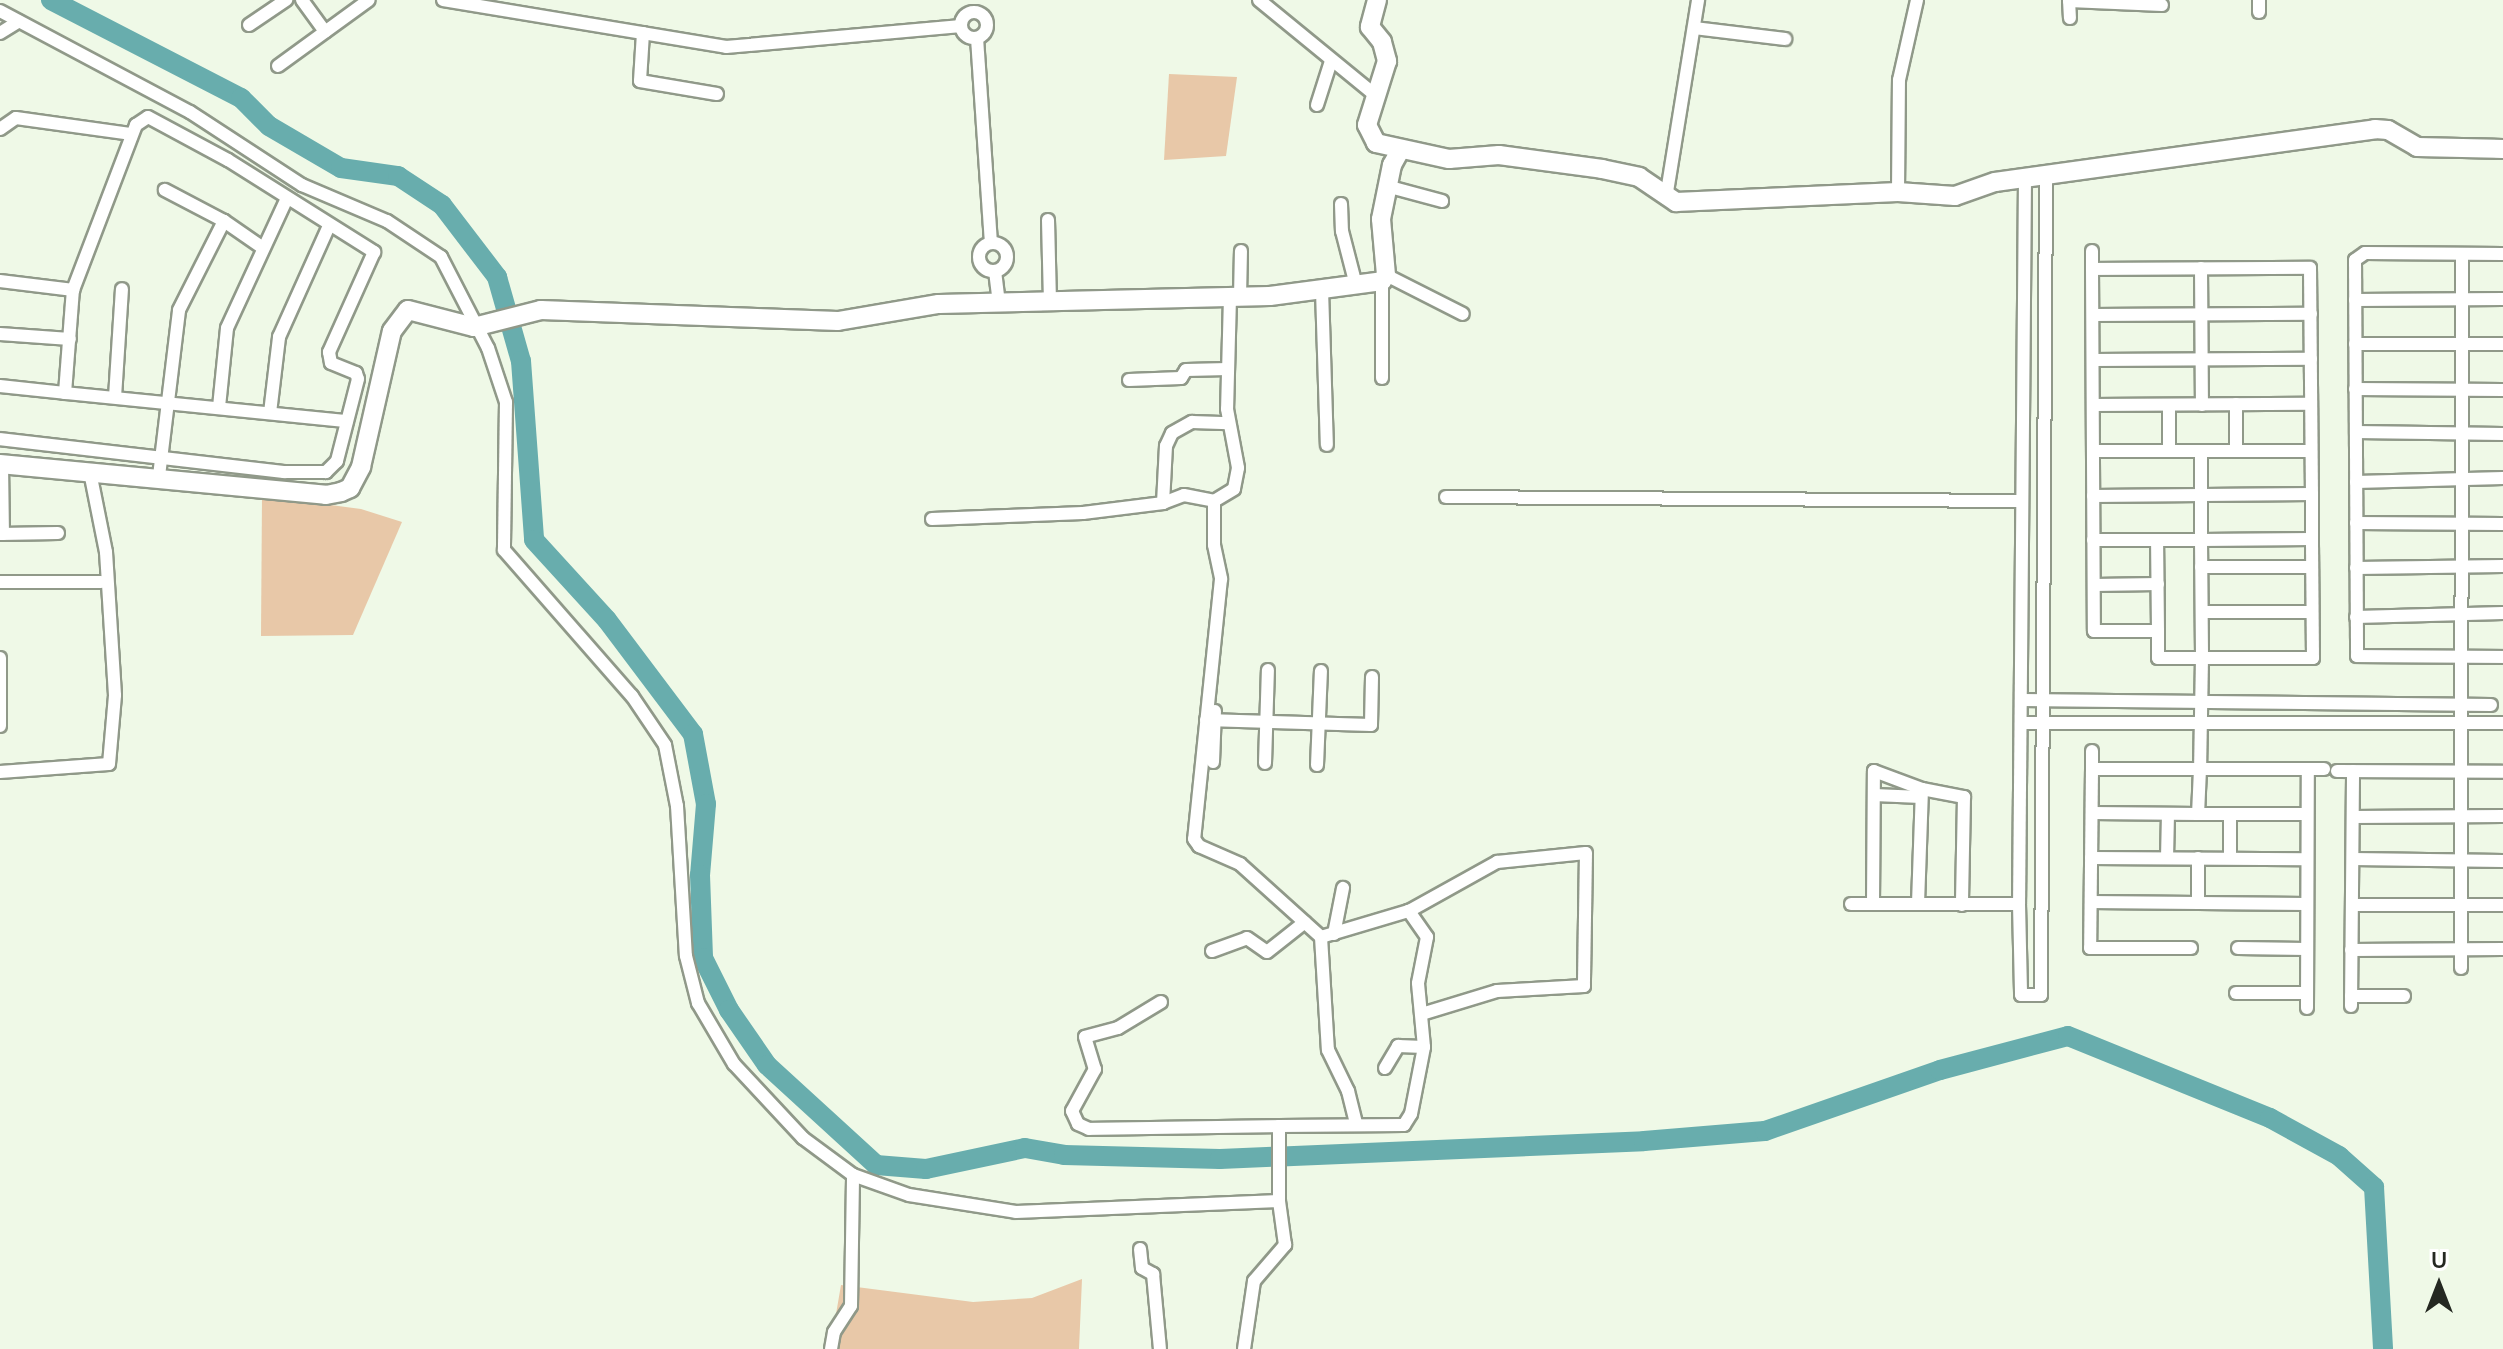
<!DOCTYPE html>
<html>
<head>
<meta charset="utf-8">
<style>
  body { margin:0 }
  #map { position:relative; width:2503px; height:1349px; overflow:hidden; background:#eff9e7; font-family:"Nunito Sans",sans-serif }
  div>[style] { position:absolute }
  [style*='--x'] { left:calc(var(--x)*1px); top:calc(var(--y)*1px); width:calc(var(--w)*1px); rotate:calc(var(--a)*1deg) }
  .green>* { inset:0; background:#e8c8a8 }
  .river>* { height:20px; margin:-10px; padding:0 10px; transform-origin:10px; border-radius:10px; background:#68adad }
  .roads { filter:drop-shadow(2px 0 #909989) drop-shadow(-2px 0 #909989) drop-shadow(0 2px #909989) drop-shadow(0 -2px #909989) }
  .street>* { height:12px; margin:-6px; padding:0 6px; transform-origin:6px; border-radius:6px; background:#fff }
  .street>.ring { margin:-6px; padding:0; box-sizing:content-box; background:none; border:12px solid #fff; border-radius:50% }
  .secondary>* { height:18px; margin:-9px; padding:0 9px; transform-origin:9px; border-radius:9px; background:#fff }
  span { translate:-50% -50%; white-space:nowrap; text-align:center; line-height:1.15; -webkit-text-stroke:6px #fff; paint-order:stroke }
  .north { position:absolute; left:2399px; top:1245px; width:80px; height:80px; -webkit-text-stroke:6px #fff; paint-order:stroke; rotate:0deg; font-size:22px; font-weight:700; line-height:32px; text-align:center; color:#242821 }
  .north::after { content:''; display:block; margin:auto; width:28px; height:36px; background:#242821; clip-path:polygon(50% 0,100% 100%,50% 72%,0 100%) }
</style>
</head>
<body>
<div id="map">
  <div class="green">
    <i style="clip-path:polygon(1169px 74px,1237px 77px,1226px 156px,1164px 160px)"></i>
    <i style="clip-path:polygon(262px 496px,361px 509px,402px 522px,353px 635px,261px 636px)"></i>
    <i style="clip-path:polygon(1082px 1279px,1079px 1349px,830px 1349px,841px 1285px,973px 1302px,1032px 1298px)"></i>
  </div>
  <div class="river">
    <i style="--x:51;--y:0;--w:214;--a:27.3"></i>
    <i style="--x:241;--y:98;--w:40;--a:45"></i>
    <i style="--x:269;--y:126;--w:83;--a:30.3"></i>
    <i style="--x:341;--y:168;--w:58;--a:8"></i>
    <i style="--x:398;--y:176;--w:53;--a:33.4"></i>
    <i style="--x:442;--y:205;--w:91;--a:52.6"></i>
    <i style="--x:497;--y:277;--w:87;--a:74.1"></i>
    <i style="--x:521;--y:361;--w:179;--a:85.8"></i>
    <i style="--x:534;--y:540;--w:108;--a:47.6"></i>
    <i style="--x:607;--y:620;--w:143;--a:53"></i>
    <i style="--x:693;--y:734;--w:71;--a:79.5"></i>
    <i style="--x:706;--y:804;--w:71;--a:94.8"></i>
    <i style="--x:700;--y:875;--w:83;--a:87.9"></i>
    <i style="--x:703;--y:958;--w:58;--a:63.4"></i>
    <i style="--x:729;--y:1010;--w:67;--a:55.4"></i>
    <i style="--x:767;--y:1065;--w:148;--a:42.5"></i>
    <i style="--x:876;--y:1165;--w:50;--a:4.6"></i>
    <i style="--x:926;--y:1169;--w:101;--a:-12"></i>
    <i style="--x:1025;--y:1148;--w:40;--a:10"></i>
    <i style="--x:1064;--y:1155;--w:156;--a:1.5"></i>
    <i style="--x:1220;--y:1159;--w:424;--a:-2.4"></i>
    <i style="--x:1644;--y:1141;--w:121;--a:-4.7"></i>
    <i style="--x:1765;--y:1131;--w:185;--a:-19.2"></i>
    <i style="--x:1940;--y:1070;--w:132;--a:-14.9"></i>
    <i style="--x:2068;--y:1036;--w:218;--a:22.1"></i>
    <i style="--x:2270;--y:1118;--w:79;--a:28.8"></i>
    <i style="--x:2339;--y:1156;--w:47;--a:41.5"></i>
    <i style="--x:2374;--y:1187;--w:162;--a:86.8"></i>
  </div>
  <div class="roads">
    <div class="street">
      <i style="--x:302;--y:0;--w:39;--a:54"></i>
      <i style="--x:443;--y:0;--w:287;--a:9.4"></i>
      <i style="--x:726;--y:47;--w:236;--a:-5.1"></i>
      <i style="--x:1259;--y:0;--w:150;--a:39.3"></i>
      <i style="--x:2069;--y:0;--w:18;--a:87"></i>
      <i style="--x:2259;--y:0;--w:12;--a:90"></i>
      <i style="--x:2069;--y:1;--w:93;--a:2.5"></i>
      <i style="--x:0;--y:11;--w:215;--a:28"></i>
      <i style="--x:190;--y:112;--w:134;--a:33.1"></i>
      <i style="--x:302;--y:185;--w:92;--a:23"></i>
      <i style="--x:387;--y:221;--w:65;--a:33.7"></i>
      <i style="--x:441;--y:257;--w:102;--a:62.7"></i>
      <i style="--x:488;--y:348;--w:57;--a:71.6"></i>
      <i style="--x:506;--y:402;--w:148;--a:90.8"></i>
      <i style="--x:504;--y:550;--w:194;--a:48.8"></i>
      <i style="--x:632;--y:696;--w:59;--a:56"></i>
      <i style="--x:665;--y:745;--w:62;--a:78.9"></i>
      <i style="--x:677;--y:806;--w:150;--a:86.6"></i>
      <i style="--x:686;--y:956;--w:49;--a:75.7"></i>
      <i style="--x:698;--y:1003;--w:71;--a:59.5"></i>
      <i style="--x:734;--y:1064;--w:101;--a:47"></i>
      <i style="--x:803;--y:1138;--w:62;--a:36.5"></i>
      <i style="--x:853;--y:1175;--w:59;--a:19.7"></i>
      <i style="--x:909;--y:1195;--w:108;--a:9"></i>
      <i style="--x:1016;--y:1212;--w:263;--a:-2.4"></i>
      <i class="ring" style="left:961px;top:12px;width:14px;height:14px"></i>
      <i style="--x:249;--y:25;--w:45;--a:-34"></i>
      <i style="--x:1694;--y:28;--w:92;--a:6.9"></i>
      <i style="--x:0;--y:33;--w:22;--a:-32"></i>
      <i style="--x:643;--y:33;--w:48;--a:93.6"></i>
      <i style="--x:640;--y:81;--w:78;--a:9.6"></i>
      <i style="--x:977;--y:38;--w:205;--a:86.1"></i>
      <i style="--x:278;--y:66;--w:112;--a:-36"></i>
      <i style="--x:1317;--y:105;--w:46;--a:-72.3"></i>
      <i style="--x:0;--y:129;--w:19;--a:-35"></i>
      <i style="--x:16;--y:118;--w:117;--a:7.9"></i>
      <i style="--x:2025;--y:178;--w:726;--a:90.47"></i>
      <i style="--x:2019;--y:904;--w:91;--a:88.7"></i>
      <i style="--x:2021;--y:995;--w:20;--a:0"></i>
      <i style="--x:2041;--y:995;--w:820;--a:-89.65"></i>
      <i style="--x:1390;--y:187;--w:54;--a:15.1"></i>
      <i style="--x:1898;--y:192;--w:112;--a:-89.5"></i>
      <i style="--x:1899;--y:80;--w:82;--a:-77.3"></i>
      <i style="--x:1666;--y:198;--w:201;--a:-80.8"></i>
      <i style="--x:1341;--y:204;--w:27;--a:88"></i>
      <i style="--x:1342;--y:231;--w:56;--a:75.5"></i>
      <i style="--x:1048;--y:220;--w:81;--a:88.6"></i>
      <i style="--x:224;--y:221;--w:47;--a:34.7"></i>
      <i class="ring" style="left:979px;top:243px;width:16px;height:16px"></i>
      <i style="--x:2092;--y:251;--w:18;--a:90"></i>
      <i style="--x:2092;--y:269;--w:362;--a:89.7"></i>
      <i style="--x:2094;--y:631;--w:64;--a:0"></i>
      <i style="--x:2158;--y:631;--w:91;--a:-90.6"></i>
      <i style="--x:2157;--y:540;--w:64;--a:180"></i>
      <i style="--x:2503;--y:254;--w:138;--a:-179.6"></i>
      <i style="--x:2365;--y:253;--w:12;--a:145"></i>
      <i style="--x:2355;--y:260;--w:396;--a:89.7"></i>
      <i style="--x:2357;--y:656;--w:146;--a:0.4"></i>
      <i style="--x:2201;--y:268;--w:137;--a:89.6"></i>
      <i style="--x:2092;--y:269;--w:218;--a:-0.3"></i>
      <i style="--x:2310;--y:268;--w:226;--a:89.5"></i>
      <i style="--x:2312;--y:494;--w:219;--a:179.5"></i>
      <i style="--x:995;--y:271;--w:31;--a:83"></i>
      <i style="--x:1386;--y:275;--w:86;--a:26.9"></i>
      <i style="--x:0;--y:281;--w:74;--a:7"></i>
      <i style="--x:73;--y:290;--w:177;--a:-69.1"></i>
      <i style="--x:136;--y:125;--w:14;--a:-34"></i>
      <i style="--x:148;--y:117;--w:91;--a:28.3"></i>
      <i style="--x:228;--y:160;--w:173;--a:32.2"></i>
      <i style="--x:374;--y:252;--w:110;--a:114.2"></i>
      <i style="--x:329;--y:352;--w:11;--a:80"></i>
      <i style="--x:331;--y:363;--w:27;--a:22"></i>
      <i style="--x:356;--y:373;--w:6;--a:72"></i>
      <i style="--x:358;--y:379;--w:85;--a:104.4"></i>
      <i style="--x:337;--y:461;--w:16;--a:135"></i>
      <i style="--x:326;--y:472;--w:42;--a:180"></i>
      <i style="--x:284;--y:472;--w:286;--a:-173.4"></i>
      <i style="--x:1382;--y:281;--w:97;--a:90"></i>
      <i style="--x:1322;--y:290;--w:155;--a:88.2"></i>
      <i style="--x:1230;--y:297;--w:112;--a:91.5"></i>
      <i style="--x:1227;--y:409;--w:60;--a:79.4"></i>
      <i style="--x:1238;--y:468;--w:21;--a:101"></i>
      <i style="--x:1234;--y:489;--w:23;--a:149"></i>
      <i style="--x:1214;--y:501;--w:44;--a:90"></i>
      <i style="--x:1214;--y:545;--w:35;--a:78"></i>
      <i style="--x:1221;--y:579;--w:261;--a:95.9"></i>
      <i style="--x:1194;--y:839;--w:9;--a:54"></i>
      <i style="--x:1199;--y:846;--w:45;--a:23.7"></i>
      <i style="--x:1240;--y:864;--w:109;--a:42"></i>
      <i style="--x:1321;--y:937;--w:113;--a:86.5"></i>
      <i style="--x:1328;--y:1050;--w:46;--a:64"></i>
      <i style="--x:1348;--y:1091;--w:34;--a:76"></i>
      <i style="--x:1240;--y:297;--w:46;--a:-88.8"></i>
      <i style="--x:2355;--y:300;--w:148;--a:-0.4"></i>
      <i style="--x:2093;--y:315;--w:218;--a:-0.3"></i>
      <i style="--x:0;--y:334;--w:70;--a:4.1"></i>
      <i style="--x:2355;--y:344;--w:148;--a:0"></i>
      <i style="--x:2093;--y:360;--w:218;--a:-0.3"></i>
      <i style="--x:1129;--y:380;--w:52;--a:-2.2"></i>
      <i style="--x:1181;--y:378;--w:9;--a:-58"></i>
      <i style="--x:1186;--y:370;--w:42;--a:-1.4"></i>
      <i style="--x:0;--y:386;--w:65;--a:6.1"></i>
      <i style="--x:65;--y:393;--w:103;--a:-85.6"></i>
      <i style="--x:2355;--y:389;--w:148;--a:0.4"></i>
      <i style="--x:65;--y:393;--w:283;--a:5.7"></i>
      <i style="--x:115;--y:397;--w:108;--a:-86.3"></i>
      <i style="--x:2236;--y:404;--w:47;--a:90"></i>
      <i style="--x:2236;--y:451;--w:75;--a:0"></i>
      <i style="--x:2093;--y:405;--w:218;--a:-0.3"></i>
      <i style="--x:2169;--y:405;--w:46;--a:90"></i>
      <i style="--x:219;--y:407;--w:79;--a:-84.2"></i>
      <i style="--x:227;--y:328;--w:143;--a:-65.2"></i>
      <i style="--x:270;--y:413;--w:77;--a:-83.2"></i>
      <i style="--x:279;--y:337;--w:122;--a:-65.8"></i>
      <i style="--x:2356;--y:432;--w:147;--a:0.8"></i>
      <i style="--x:2093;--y:451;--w:108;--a:0"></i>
      <i style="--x:2201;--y:451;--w:89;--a:90"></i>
      <i style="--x:2201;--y:540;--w:118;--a:89.5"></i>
      <i style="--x:2202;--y:658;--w:111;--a:0"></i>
      <i style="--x:2313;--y:658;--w:119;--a:-90.5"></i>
      <i style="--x:2312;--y:539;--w:111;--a:179.5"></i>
      <i style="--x:2201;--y:540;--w:44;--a:180"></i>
      <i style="--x:2201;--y:451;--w:35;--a:0"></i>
      <i style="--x:2;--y:464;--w:70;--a:89.2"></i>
      <i style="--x:159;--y:476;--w:167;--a:-83.1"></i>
      <i style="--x:179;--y:310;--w:100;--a:-63.2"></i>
      <i style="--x:224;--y:221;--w:67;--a:-152.3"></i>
      <i style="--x:2356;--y:482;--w:147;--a:-1.6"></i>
      <i style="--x:2312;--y:494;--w:45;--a:90"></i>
      <i style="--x:1446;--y:497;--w:576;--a:0.4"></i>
      <i style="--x:1163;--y:503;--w:57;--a:-87"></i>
      <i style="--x:1166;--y:446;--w:14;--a:-65"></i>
      <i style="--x:1172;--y:433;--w:23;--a:-29"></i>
      <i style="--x:1192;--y:422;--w:37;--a:2"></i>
      <i style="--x:932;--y:519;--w:151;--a:-2.3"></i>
      <i style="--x:1083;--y:513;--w:81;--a:-7.1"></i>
      <i style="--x:1163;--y:503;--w:22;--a:-21"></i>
      <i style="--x:1184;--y:495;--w:31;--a:11"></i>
      <i style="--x:2356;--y:523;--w:147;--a:0.4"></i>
      <i style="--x:0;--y:534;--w:58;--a:-1"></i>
      <i style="--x:2201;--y:567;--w:111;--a:0"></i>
      <i style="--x:2356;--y:568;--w:147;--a:-0.8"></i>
      <i style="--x:0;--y:582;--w:101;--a:0"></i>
      <i style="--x:2094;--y:585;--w:64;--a:-0.9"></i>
      <i style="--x:2202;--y:612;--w:110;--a:0"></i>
      <i style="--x:2356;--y:617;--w:147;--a:-1.6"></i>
      <i style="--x:2158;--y:631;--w:27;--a:90"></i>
      <i style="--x:2158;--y:658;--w:44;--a:0"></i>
      <i style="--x:2202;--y:658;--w:111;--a:91"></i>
      <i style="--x:2200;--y:769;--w:124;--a:0"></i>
      <i style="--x:0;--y:658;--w:68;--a:90"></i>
      <i style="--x:2022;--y:700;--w:469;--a:0.6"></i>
      <i style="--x:1206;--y:720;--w:165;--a:1.7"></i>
      <i style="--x:1371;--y:725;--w:48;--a:-88.8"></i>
      <i style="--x:2022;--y:723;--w:481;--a:0"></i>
      <i style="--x:2092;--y:751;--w:18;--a:90"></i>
      <i style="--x:2092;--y:769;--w:108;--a:0"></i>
      <i style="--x:2200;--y:769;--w:45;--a:92.5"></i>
      <i style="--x:2198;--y:814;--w:109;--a:0"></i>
      <i style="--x:1213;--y:762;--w:51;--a:-87.8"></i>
      <i style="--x:1265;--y:763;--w:93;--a:-88.2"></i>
      <i style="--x:1317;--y:765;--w:94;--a:-87.6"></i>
      <i style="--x:2092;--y:769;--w:179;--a:90.6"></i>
      <i style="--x:2090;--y:948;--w:101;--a:0"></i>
      <i style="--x:2337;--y:771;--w:166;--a:0.3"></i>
      <i style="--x:0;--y:772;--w:109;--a:-4.2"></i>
      <i style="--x:109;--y:764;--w:69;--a:-85"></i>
      <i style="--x:115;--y:695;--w:143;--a:-93.6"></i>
      <i style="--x:106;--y:552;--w:82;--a:-101.3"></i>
      <i style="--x:1922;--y:789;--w:43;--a:10.8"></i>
      <i style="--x:1964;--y:797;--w:108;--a:91.1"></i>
      <i style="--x:1874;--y:795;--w:47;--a:2.4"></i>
      <i style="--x:2092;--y:813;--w:106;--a:0.5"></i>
      <i style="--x:2230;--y:814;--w:44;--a:90"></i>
      <i style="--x:2353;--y:817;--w:150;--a:-0.4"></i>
      <i style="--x:2091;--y:858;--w:216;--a:0.3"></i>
      <i style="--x:2167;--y:858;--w:44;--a:-88.7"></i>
      <i style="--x:2353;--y:859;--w:150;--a:0.8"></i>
      <i style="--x:2091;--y:902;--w:215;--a:0.5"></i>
      <i style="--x:1873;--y:903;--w:132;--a:-89.6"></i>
      <i style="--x:1874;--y:771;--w:51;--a:20.6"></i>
      <i style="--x:1922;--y:789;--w:115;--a:92"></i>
      <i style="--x:2198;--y:903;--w:45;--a:-90"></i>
      <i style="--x:1851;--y:904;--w:168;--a:0"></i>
      <i style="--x:2352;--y:905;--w:151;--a:0"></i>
      <i style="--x:1334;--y:934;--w:47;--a:-78.9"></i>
      <i style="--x:1321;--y:937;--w:92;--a:-16.5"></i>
      <i style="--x:1409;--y:911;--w:101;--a:-29.1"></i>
      <i style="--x:1497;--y:862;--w:89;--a:-5.8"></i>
      <i style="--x:1586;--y:853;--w:133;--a:90.9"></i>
      <i style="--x:1584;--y:986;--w:87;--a:176.7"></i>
      <i style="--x:1497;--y:991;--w:78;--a:163"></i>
      <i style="--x:2238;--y:948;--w:68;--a:0.8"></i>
      <i style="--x:2351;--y:950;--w:152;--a:-0.4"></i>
      <i style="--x:1212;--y:951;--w:37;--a:-20"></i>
      <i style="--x:1247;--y:938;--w:24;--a:35"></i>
      <i style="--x:1267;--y:952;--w:48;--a:-38.3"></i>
      <i style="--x:2461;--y:968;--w:714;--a:-89.92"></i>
      <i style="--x:2236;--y:993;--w:70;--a:0"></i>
      <i style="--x:2351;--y:996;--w:53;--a:0"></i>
      <i style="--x:1161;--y:1002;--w:50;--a:148.8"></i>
      <i style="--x:1118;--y:1028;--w:34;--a:165"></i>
      <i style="--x:1085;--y:1037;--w:34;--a:73"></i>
      <i style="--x:1095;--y:1069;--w:48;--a:118.7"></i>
      <i style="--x:1072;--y:1111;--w:14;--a:65"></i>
      <i style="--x:1078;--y:1124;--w:12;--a:24"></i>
      <i style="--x:1089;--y:1129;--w:190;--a:-0.9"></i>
      <i style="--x:2351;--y:1006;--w:235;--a:-89.5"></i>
      <i style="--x:2307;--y:1008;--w:239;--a:-89.8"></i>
      <i style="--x:1385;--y:1068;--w:26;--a:-59"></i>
      <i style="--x:1398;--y:1046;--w:26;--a:2"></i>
      <i style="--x:1140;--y:1249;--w:19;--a:84"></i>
      <i style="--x:1142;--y:1268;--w:13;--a:29"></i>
      <i style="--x:1153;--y:1274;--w:75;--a:84.7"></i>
      <i style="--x:831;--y:1349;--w:17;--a:-80"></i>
      <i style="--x:834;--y:1332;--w:31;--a:-57"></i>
      <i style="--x:851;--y:1306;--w:131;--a:-89.1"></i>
      <i style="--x:1244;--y:1349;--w:69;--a:-81.6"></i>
      <i style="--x:1254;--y:1281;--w:48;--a:-49.3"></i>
      <i style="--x:1285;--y:1245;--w:44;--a:-97.8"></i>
      <i style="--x:1279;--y:1201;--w:75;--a:-90"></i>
      <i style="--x:1279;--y:1126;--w:125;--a:-0.5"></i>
      <i style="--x:1404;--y:1125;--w:13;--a:-58"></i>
      <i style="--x:1411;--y:1114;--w:68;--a:-79"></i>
      <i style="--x:1424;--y:1047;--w:64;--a:-95.4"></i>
      <i style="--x:1418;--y:983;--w:47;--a:-78.9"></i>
      <i style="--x:1427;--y:937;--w:32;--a:-125"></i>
    </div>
    <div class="secondary">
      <i style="--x:1377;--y:0;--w:28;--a:105"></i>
      <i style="--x:1370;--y:27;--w:19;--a:51"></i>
      <i style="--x:1382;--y:42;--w:20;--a:75"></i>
      <i style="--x:1387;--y:61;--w:67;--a:107.4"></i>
      <i style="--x:1367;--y:125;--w:20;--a:63"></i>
      <i style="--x:1376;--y:143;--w:75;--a:12.4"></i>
      <i style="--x:1449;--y:159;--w:50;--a:-4.6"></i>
      <i style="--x:1499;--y:155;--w:104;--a:7.7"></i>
      <i style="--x:1602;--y:169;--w:38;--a:12"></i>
      <i style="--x:1639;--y:177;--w:45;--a:34"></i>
      <i style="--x:1676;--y:202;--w:222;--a:-2.6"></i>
      <i style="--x:1898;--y:192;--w:57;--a:4"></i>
      <i style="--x:1955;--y:196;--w:42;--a:-19.3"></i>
      <i style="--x:1995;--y:182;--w:384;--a:-7.9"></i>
      <i style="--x:2375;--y:129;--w:13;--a:4"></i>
      <i style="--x:2388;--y:130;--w:34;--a:30"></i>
      <i style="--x:2417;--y:147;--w:86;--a:1.3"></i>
      <i style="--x:0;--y:464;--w:327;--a:5.4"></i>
      <i style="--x:326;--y:495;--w:15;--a:-11"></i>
      <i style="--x:341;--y:492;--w:10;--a:-24"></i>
      <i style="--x:350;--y:488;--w:24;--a:-62"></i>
      <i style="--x:361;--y:467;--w:139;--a:-77.2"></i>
      <i style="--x:392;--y:331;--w:26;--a:-53"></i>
      <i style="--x:408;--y:310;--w:68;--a:14.4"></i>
      <i style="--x:474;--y:327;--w:69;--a:-14.2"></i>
      <i style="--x:541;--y:310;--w:297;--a:2.1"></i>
      <i style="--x:838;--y:321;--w:102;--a:-9.6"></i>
      <i style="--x:939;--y:304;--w:331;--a:-1.4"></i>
      <i style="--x:1270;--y:296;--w:113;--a:-7.6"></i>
      <i style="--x:1382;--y:281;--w:7;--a:-56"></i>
      <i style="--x:1386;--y:275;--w:56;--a:-95.1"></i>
      <i style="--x:1381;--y:219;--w:55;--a:-78.5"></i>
      <i style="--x:1392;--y:165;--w:18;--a:-61"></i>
    </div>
  </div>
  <div class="north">U</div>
</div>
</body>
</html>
